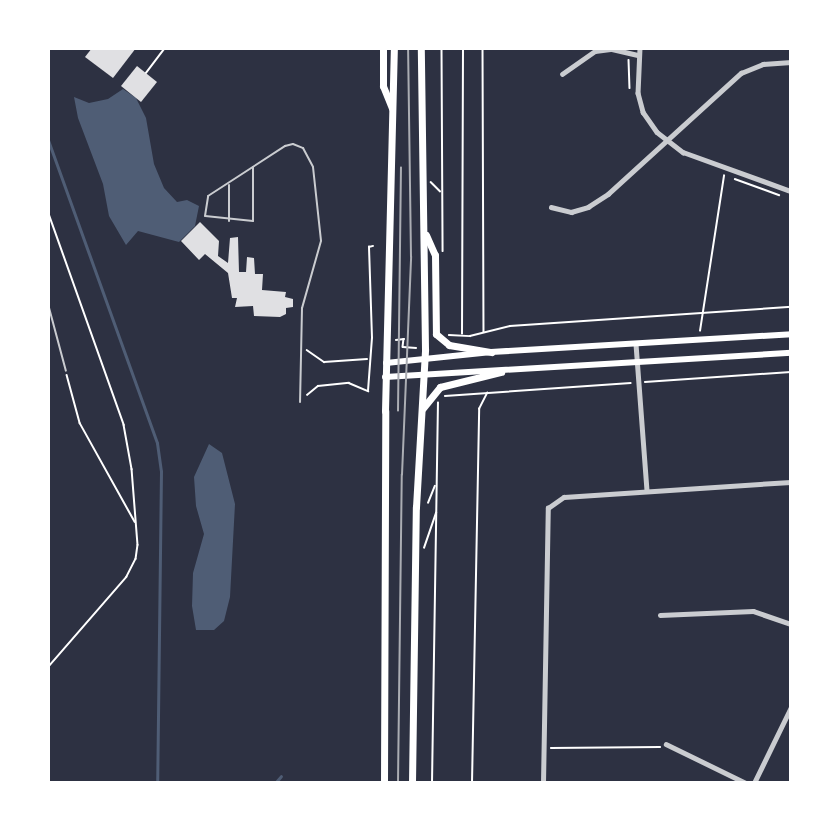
<!DOCTYPE html>
<html>
<head>
<meta charset="utf-8">
<style>
  body { margin:0 }
  #map { position:relative; width:839px; height:831px; overflow:hidden; background:#2d3142; font-family:"Golos Text",sans-serif }
  div>[style] { position:absolute }
  [style*='--x'] { left:calc(var(--x)*1px); top:calc(var(--y)*1px); width:calc(var(--w)*1px); rotate:calc(var(--a)*1deg) }
  .water>* { inset:0; background:#4f5d75 }
  .stream>* { height:3px; margin:-1.5px; padding:0 1.5px; transform-origin:1.5px; border-radius:1.5px; background:#4f5d75 }
  .building>* { inset:0; background:#e0e0e3 }
  .path>* { height:1.5px; margin:-0.75px; padding:0 0.75px; transform-origin:0.75px; border-radius:0.75px; background:#fff }
  .service>* { height:2px; margin:-1px; padding:0 1px; transform-origin:1px; border-radius:1px; background:#caccd0 }
  .minor>* { height:4.5px; margin:-2.25px; padding:0 2.25px; transform-origin:2.25px; border-radius:2.25px; background:#caccd0 }
  .secondary>* { height:6px; margin:-3px; padding:0 3px; transform-origin:3px; border-radius:3px; background:#fff }
  .trunk>* { height:7px; margin:-3.5px; padding:0 3.5px; transform-origin:3.5px; border-radius:3.5px; background:#fff }
  .tram>* { height:1.5px; margin:-0.75px; padding:0 0.75px; transform-origin:0.75px; border-radius:0.75px; background:#abadb3 }
  span { translate:-50% -50%; white-space:nowrap; text-align:center; line-height:1.15; -webkit-text-stroke:5px #fff; paint-order:stroke }
  .frame { position:absolute; inset:0; border:50px solid #fff; pointer-events:none }
</style>
</head>
<body>
<div id="map">
  <div class="water">
    <i style="clip-path:polygon(123px 89px,136px 98px,146px 118px,154px 164px,164px 188px,177px 202px,187px 200px,199px 206px,195px 226px,179px 242px,138px 231px,126px 245px,109px 216px,103px 184px,78px 118px,74px 97px,89px 103px,108px 99px)"></i>
    <i style="clip-path:polygon(209px 444px,222px 453px,235px 504px,230px 597px,224px 621px,214px 630px,196px 630px,192px 606px,193px 573px,204px 534px,196px 506px,194px 477px)"></i>
  </div>
  <div class="stream">
    <i style="--x:48;--y:140;--w:322;--a:70.2"></i>
    <i style="--x:157;--y:443;--w:28;--a:82"></i>
    <i style="--x:161;--y:471;--w:312;--a:90.7"></i>
    <i style="--x:275;--y:783;--w:9;--a:-49"></i>
  </div>
  <div class="building">
    <i style="clip-path:polygon(92px 48px,136px 48px,113px 78px,85px 57px)"></i>
    <i style="clip-path:polygon(137px 66px,157px 82px,141px 102px,121px 86px)"></i>
    <i style="clip-path:polygon(200px 222px,219px 241px,218px 256px,228px 263px,230px 238px,238px 237px,239px 272px,246px 272px,247px 257px,254px 258px,255px 274px,263px 274px,262px 290px,286px 292px,285px 297px,293px 299px,293px 307px,286px 308px,286px 314px,280px 317px,254px 316px,253px 306px,235px 307px,237px 298px,232px 298px,228px 273px,205px 254px,199px 260px,181px 241px)"></i>
  </div>
  <div class="path">
    <i style="--x:442;--y:48;--w:203;--a:89.7"></i>
    <i style="--x:483;--y:48;--w:284;--a:89.8"></i>
    <i style="--x:629;--y:60;--w:28;--a:88"></i>
    <i style="--x:146;--y:73;--w:30;--a:-53"></i>
    <i style="--x:735;--y:179;--w:47;--a:20"></i>
    <i style="--x:431;--y:182;--w:13;--a:45"></i>
    <i style="--x:48;--y:211;--w:227;--a:70.4"></i>
    <i style="--x:124;--y:425;--w:45;--a:79.7"></i>
    <i style="--x:132;--y:469;--w:76;--a:85.5"></i>
    <i style="--x:138;--y:545;--w:14;--a:98"></i>
    <i style="--x:136;--y:559;--w:20;--a:117"></i>
    <i style="--x:127;--y:577;--w:121;--a:131"></i>
    <i style="--x:700;--y:331;--w:157;--a:-81.2"></i>
    <i style="--x:462;--y:334;--w:286;--a:-89.8"></i>
    <i style="--x:449;--y:335;--w:21;--a:3"></i>
    <i style="--x:470;--y:336;--w:41;--a:-14"></i>
    <i style="--x:510;--y:326;--w:282;--a:-3.9"></i>
    <i style="--x:396;--y:340;--w:8;--a:-7"></i>
    <i style="--x:404;--y:339;--w:8;--a:97"></i>
    <i style="--x:403;--y:347;--w:13;--a:4"></i>
    <i style="--x:307;--y:350;--w:21;--a:35"></i>
    <i style="--x:324;--y:362;--w:43;--a:-4"></i>
    <i style="--x:67;--y:375;--w:50;--a:74.8"></i>
    <i style="--x:80;--y:423;--w:113;--a:60.9"></i>
    <i style="--x:645;--y:382;--w:146;--a:-3.9"></i>
    <i style="--x:368;--y:391;--w:53;--a:-85.7"></i>
    <i style="--x:372;--y:338;--w:91;--a:-91.9"></i>
    <i style="--x:369;--y:247;--w:4;--a:-14"></i>
    <i style="--x:307;--y:395;--w:14;--a:-39"></i>
    <i style="--x:318;--y:386;--w:31;--a:-6"></i>
    <i style="--x:349;--y:383;--w:21;--a:23"></i>
    <i style="--x:445;--y:396;--w:186;--a:-4"></i>
    <i style="--x:428;--y:503;--w:18;--a:-68"></i>
    <i style="--x:424;--y:548;--w:37;--a:-71"></i>
    <i style="--x:551;--y:748;--w:109;--a:-0.5"></i>
    <i style="--x:432;--y:783;--w:380;--a:-89.1"></i>
    <i style="--x:472;--y:783;--w:374;--a:-88.9"></i>
    <i style="--x:479;--y:409;--w:18;--a:-63"></i>
  </div>
  <div class="service">
    <i style="--x:253;--y:167;--w:54;--a:90"></i>
    <i style="--x:253;--y:221;--w:48;--a:-174.1"></i>
    <i style="--x:205;--y:216;--w:20;--a:-81"></i>
    <i style="--x:208;--y:196;--w:92;--a:-33"></i>
    <i style="--x:285;--y:146;--w:8;--a:-14"></i>
    <i style="--x:293;--y:144;--w:11;--a:22"></i>
    <i style="--x:303;--y:148;--w:21;--a:62"></i>
    <i style="--x:313;--y:167;--w:74;--a:83.8"></i>
    <i style="--x:321;--y:241;--w:70;--a:105.8"></i>
    <i style="--x:302;--y:308;--w:94;--a:91.2"></i>
    <i style="--x:229;--y:185;--w:36;--a:90"></i>
    <i style="--x:48;--y:304;--w:69;--a:75"></i>
  </div>
  <div class="minor">
    <i style="--x:640;--y:48;--w:45;--a:92.5"></i>
    <i style="--x:638;--y:93;--w:20;--a:75"></i>
    <i style="--x:643;--y:112;--w:24;--a:55"></i>
    <i style="--x:657;--y:132;--w:33;--a:38"></i>
    <i style="--x:683;--y:152;--w:115;--a:19.9"></i>
    <i style="--x:562;--y:74;--w:40;--a:-34.9"></i>
    <i style="--x:595;--y:51;--w:17;--a:-7"></i>
    <i style="--x:612;--y:49;--w:26;--a:13"></i>
    <i style="--x:551;--y:207;--w:21;--a:14"></i>
    <i style="--x:571;--y:212;--w:18;--a:-16"></i>
    <i style="--x:588;--y:207;--w:24;--a:-33"></i>
    <i style="--x:608;--y:194;--w:180;--a:-42.3"></i>
    <i style="--x:741;--y:73;--w:24;--a:-22"></i>
    <i style="--x:763;--y:64;--w:28;--a:-4"></i>
    <i style="--x:636;--y:344;--w:147;--a:85.7"></i>
    <i style="--x:660;--y:615;--w:93;--a:-2.5"></i>
    <i style="--x:753;--y:611;--w:40;--a:18.9"></i>
    <i style="--x:666;--y:744;--w:89;--a:26"></i>
    <i style="--x:543;--y:783;--w:275;--a:-89"></i>
    <i style="--x:548;--y:508;--w:19;--a:-35"></i>
    <i style="--x:564;--y:497;--w:227;--a:-3.8"></i>
    <i style="--x:754;--y:783;--w:85;--a:-64"></i>
  </div>
  <div class="secondary">
    <i style="--x:386;--y:363;--w:106;--a:-6"></i>
    <i style="--x:491;--y:352;--w:301;--a:-3.4"></i>
    <i style="--x:385;--y:377;--w:407;--a:-3.4"></i>
  </div>
  <div class="trunk">
    <i style="--x:383;--y:48;--w:38;--a:90"></i>
    <i style="--x:383;--y:86;--w:24;--a:68"></i>
    <i style="--x:426;--y:235;--w:22;--a:66"></i>
    <i style="--x:435;--y:255;--w:79;--a:89.3"></i>
    <i style="--x:436;--y:334;--w:17;--a:40"></i>
    <i style="--x:449;--y:345;--w:43;--a:9.5"></i>
    <i style="--x:423;--y:408;--w:27;--a:-51"></i>
    <i style="--x:440;--y:387;--w:63;--a:-13.8"></i>
    <i style="--x:384;--y:783;--w:372;--a:-89.8"></i>
    <i style="--x:385;--y:411;--w:363;--a:-88.6"></i>
    <i style="--x:412;--y:783;--w:276;--a:-89.2"></i>
    <i style="--x:416;--y:507;--w:158;--a:-86.7"></i>
    <i style="--x:425;--y:349;--w:301;--a:-90.8"></i>
  </div>
  <div class="tram">
    <i style="--x:398;--y:411;--w:243;--a:-89.3"></i>
    <i style="--x:398;--y:783;--w:308;--a:-89.3"></i>
    <i style="--x:402;--y:475;--w:218;--a:-87.6"></i>
    <i style="--x:411;--y:257;--w:209;--a:-90.8"></i>
  </div>
  <div class="frame"></div>
</div>
</body>
</html>
